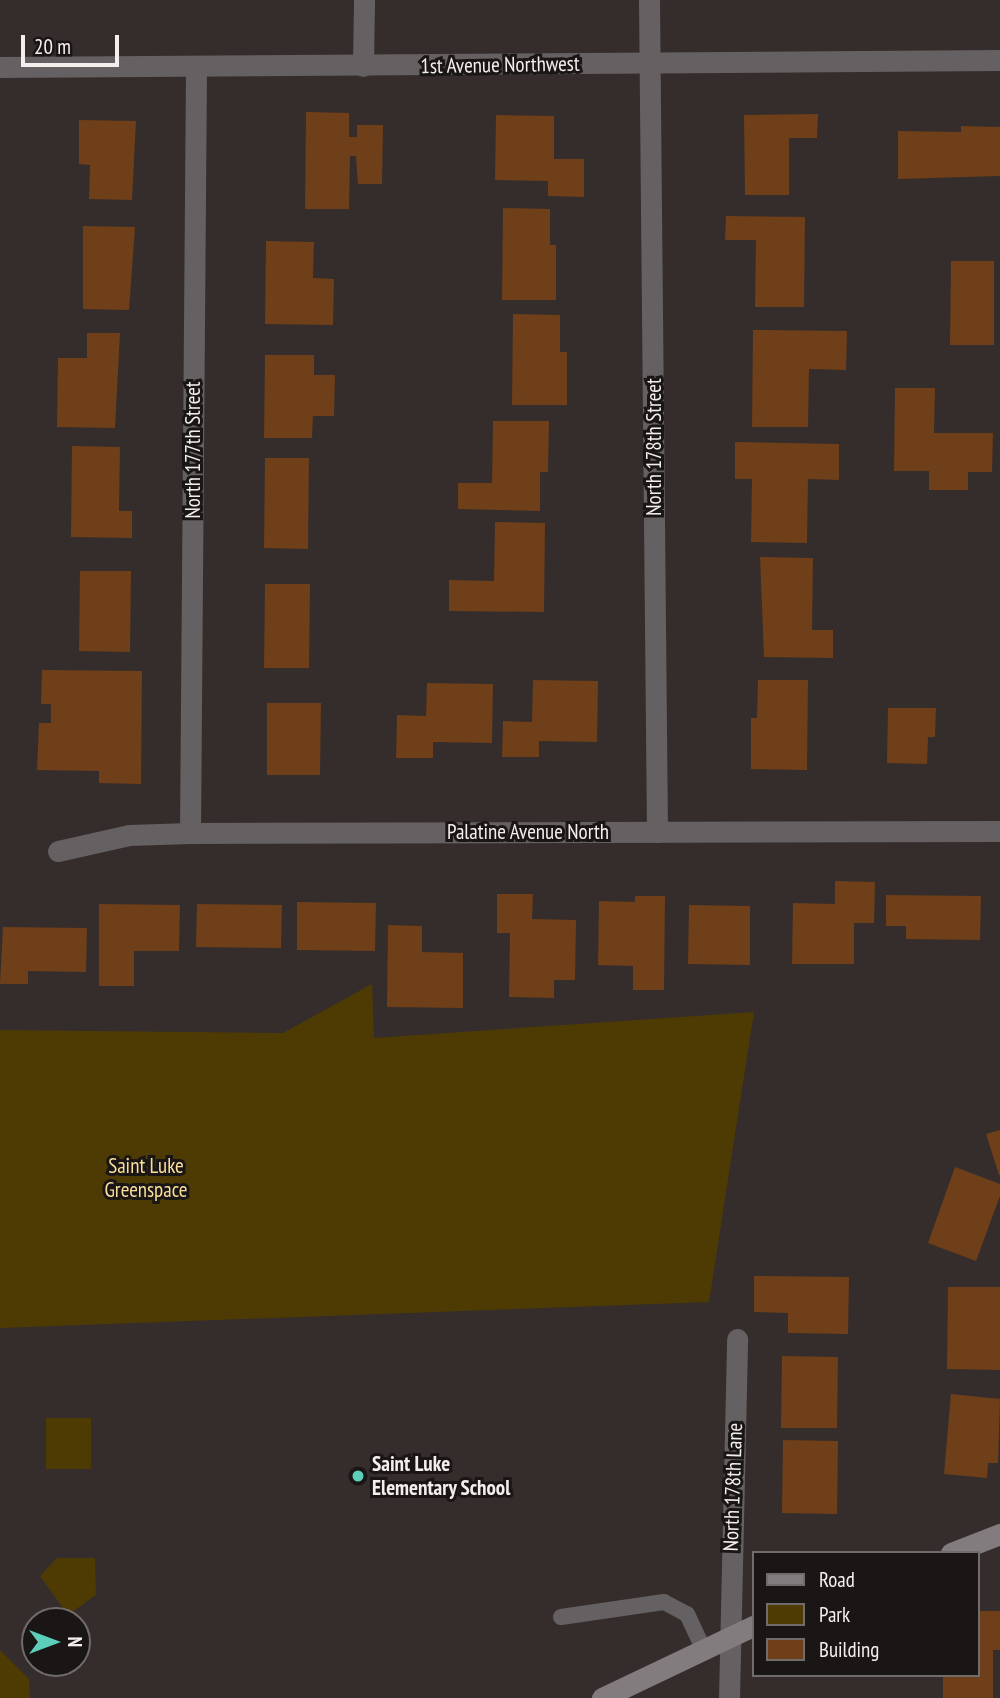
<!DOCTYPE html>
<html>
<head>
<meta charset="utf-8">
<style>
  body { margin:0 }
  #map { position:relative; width:1000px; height:1698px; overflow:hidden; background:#352d2c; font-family:"PT Sans Narrow",sans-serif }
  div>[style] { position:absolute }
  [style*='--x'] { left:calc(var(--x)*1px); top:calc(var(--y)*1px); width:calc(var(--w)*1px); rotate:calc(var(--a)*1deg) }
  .green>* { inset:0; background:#4e3b03 }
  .building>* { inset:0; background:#6e3f18 }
  .lane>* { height:16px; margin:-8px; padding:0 8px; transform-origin:8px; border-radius:8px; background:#656062 }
  .street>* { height:21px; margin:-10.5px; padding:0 10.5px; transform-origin:10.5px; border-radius:10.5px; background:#656062 }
  .secondary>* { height:21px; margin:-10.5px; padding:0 10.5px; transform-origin:10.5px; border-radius:10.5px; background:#827c7e }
  .dots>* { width:19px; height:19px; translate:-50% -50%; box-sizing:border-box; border:4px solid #1a1616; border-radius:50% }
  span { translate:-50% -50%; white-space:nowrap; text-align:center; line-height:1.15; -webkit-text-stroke:6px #1a1616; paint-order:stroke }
  .street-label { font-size:21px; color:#f4eeed }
  .park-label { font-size:21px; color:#fbde9a }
  .poi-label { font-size:21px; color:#f4eeed; font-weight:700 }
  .left { translate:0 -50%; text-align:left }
  .legend { position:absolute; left:752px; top:1551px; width:228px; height:126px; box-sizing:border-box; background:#1a1616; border:2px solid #716c6c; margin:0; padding:9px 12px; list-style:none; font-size:21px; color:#f4eeed }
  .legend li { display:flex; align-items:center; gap:14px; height:35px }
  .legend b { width:35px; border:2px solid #716c6c }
  .north { position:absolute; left:21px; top:1607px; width:70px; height:70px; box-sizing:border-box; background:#1a1616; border:2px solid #716c6c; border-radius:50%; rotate:90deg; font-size:19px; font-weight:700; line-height:28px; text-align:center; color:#f4eeed }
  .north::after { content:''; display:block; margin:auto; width:24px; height:32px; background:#5cceba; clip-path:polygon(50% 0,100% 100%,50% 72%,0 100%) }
  .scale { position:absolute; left:21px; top:35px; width:98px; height:32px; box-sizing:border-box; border:4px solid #f4eeed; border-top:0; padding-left:9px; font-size:21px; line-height:24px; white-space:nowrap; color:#f4eeed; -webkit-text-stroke:5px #1a1616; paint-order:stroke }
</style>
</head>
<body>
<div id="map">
  <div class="green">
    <i style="clip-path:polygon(372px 984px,374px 1038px,754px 1012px,709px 1302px,0 1328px,0 1030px,283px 1033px)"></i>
    <i style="clip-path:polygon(46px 1418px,91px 1418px,91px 1469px,46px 1469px)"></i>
    <i style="clip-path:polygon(57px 1558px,95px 1558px,96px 1595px,68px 1615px,40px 1576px)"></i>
    <i style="clip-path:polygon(0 1650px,29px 1679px,30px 1698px,0 1698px)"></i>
  </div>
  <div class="building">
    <i style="clip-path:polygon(306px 112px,349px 113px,349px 137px,357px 137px,357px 125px,383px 125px,382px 184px,358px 184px,356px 156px,350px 156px,349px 209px,305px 209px)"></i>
    <i style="clip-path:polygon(818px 114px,817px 138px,789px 138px,789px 195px,745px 195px,744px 115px)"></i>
    <i style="clip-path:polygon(496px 115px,554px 116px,554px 159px,584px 159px,584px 197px,548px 196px,548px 181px,495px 180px)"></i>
    <i style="clip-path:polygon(79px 120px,136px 121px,132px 200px,89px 199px,90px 165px,79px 164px)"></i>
    <i style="clip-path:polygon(961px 126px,1000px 127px,1000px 176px,898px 179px,898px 131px,961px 132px)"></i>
    <i style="clip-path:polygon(503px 208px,550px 209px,550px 245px,556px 245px,556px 300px,502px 300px)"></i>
    <i style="clip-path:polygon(726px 216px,805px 217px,804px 307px,755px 307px,756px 240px,725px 240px)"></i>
    <i style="clip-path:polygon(83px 226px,135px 227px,129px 310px,83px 309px)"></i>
    <i style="clip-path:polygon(266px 241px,314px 242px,313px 278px,334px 279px,333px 325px,265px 324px)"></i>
    <i style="clip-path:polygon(951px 261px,994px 261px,994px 345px,950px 345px)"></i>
    <i style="clip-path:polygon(513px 314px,560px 315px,560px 352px,567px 352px,567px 405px,512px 405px)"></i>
    <i style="clip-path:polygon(753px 330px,847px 331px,846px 370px,809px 369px,808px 427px,752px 427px)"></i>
    <i style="clip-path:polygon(87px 333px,120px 333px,115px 428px,57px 427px,58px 358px,87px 358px)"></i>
    <i style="clip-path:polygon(265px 355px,314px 355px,314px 375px,335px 375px,334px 416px,313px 416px,312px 438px,264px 438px)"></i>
    <i style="clip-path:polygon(895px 388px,935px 388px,934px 433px,993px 433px,992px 472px,968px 472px,968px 490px,929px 490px,929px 471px,894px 471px)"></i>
    <i style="clip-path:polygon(493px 421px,549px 421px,548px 472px,540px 472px,540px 511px,458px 509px,458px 483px,492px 483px)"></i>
    <i style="clip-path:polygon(735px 442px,839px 444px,839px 480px,808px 479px,807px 543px,751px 542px,752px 479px,735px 479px)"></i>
    <i style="clip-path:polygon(72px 446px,120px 447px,119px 511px,132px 511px,132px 538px,71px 537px)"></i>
    <i style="clip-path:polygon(265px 458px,309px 458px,308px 549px,264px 548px)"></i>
    <i style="clip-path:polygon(495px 522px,545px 523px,544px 612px,449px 611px,449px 580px,494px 581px)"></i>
    <i style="clip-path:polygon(760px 557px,813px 558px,812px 630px,833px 630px,833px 658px,764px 657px)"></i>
    <i style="clip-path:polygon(80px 571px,131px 571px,130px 652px,79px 651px)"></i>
    <i style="clip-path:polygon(265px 584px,310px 584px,309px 668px,264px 668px)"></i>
    <i style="clip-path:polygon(42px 670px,142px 671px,141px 784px,99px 783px,99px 771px,37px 770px,39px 723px,51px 723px,51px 704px,41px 704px)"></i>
    <i style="clip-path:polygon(533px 680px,598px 681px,597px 742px,539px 741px,539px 757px,502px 757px,503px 721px,532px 722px)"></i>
    <i style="clip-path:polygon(758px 680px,808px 680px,807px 770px,751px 769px,751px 718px,757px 718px)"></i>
    <i style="clip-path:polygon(427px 683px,493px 684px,492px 743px,433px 742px,433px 758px,396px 758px,397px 715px,426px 716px)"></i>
    <i style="clip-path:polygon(267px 703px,321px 703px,320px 775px,267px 775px)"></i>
    <i style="clip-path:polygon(888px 708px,936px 708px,935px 737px,928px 737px,927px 764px,887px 763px)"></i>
    <i style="clip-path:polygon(835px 881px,875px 882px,874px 923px,854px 923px,854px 964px,792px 964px,793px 903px,835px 904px)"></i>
    <i style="clip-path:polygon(497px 894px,533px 894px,532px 919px,576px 920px,575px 980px,554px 980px,554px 998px,509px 997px,510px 933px,497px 933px)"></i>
    <i style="clip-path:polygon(886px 895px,981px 896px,980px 940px,906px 939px,906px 926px,886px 926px)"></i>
    <i style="clip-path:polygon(635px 896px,665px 896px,664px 990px,633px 990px,633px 966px,598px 965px,599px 901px,635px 902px)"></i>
    <i style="clip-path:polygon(297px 902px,376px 903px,375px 951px,297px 950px)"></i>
    <i style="clip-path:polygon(99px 904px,180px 905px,179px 951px,134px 951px,134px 986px,99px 986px)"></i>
    <i style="clip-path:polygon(197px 904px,282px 905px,281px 948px,196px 947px)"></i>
    <i style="clip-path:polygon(689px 905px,750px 906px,750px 965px,688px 964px)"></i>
    <i style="clip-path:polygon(388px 925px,422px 926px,422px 952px,463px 953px,463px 1008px,387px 1007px)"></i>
    <i style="clip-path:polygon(3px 927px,87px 928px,86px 972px,28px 971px,28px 984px,0 984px)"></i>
    <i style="clip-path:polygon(1000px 1130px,1000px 1175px,999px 1175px,986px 1134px)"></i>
    <i style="clip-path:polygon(955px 1167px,1000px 1184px,1000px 1196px,976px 1261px,928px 1243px)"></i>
    <i style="clip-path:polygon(754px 1276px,849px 1277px,848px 1334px,788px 1333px,788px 1313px,754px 1312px)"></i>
    <i style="clip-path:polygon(948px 1287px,1000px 1287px,1000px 1370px,947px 1369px)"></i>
    <i style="clip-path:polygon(782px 1356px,838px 1357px,837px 1428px,781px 1428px)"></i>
    <i style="clip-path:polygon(951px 1394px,1000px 1399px,998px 1463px,988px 1463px,987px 1478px,944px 1474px)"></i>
    <i style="clip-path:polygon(783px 1440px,838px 1441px,837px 1514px,782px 1513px)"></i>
    <i style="clip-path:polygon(977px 1611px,1000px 1611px,1000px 1650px,993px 1650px,993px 1698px,943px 1698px,943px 1675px,977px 1675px)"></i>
  </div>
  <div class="lane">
    <i style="--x:561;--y:1617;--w:104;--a:-8.3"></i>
    <i style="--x:664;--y:1602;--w:26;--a:28"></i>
    <i style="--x:687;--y:1614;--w:38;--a:65"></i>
  </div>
  <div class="street">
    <i style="--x:649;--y:0;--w:832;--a:89.45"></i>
    <i style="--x:363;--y:66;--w:66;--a:-89.1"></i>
    <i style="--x:0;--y:67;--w:1000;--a:-0.4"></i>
    <i style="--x:190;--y:833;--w:766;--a:-89.55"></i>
    <i style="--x:58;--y:851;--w:73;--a:-12.7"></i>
    <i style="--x:129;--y:835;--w:61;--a:-1.9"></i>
    <i style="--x:190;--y:833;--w:810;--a:-0.14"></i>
    <i style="--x:729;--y:1698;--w:359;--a:-88.7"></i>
  </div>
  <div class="secondary">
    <i style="--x:951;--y:1553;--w:53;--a:-21.2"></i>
    <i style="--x:602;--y:1698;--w:167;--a:-25.5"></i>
  </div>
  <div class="dots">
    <i style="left:358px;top:1476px;background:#5cceba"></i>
  </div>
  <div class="street-label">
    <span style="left:500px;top:65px;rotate:-1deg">1st Avenue Northwest</span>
    <span style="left:654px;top:447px;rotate:-90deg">North 178th Street</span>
    <span style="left:193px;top:450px;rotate:-90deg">North 177th Street</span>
    <span style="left:528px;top:832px">Palatine Avenue North</span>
    <span style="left:733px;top:1487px;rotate:-88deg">North 178th Lane</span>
  </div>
  <div class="park-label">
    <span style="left:146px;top:1178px">Saint Luke<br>Greenspace</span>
  </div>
  <div class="poi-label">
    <span class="left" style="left:372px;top:1476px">Saint Luke<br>Elementary School</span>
  </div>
  <ul class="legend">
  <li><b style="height:9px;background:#827c7e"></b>Road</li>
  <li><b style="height:19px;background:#4e3b03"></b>Park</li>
  <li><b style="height:19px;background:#6e3f18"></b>Building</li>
  </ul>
  <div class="north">N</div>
  <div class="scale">20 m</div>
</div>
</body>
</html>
